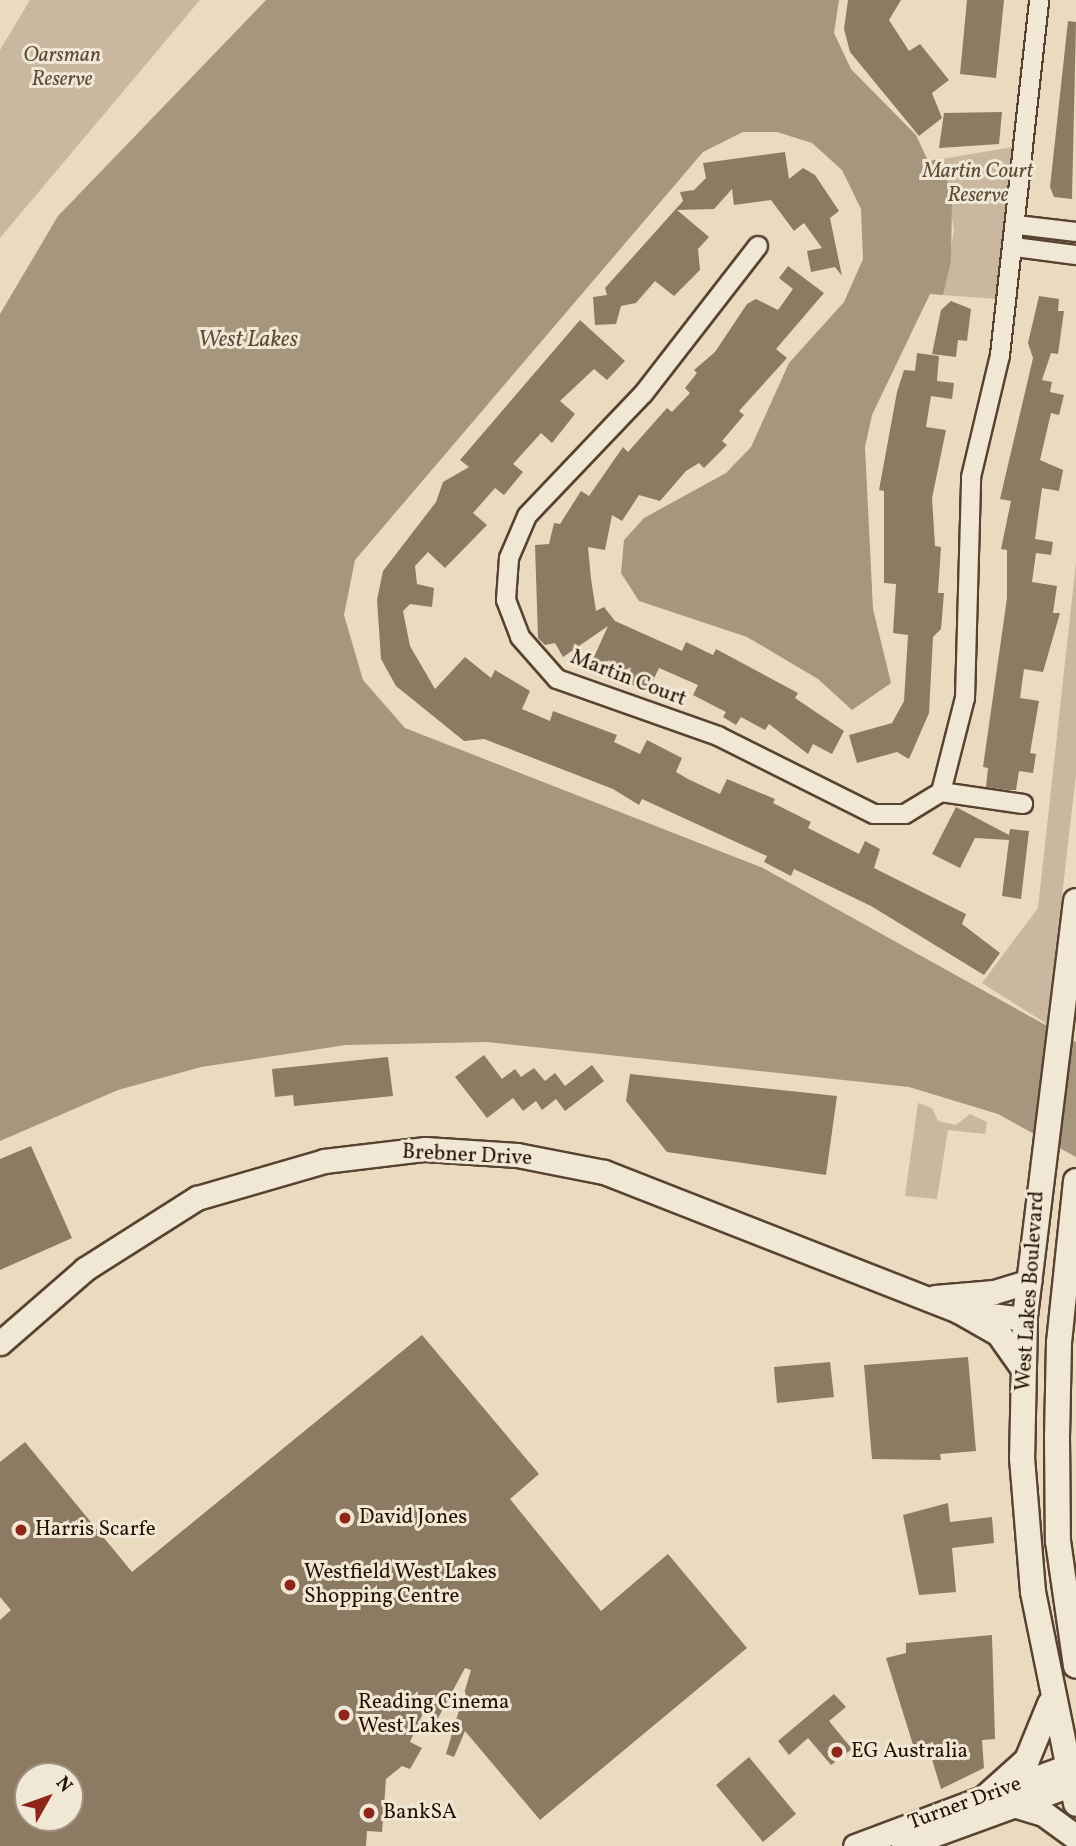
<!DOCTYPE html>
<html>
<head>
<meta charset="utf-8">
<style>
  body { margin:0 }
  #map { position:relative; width:1076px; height:1846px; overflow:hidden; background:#eadabf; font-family:Vollkorn,serif }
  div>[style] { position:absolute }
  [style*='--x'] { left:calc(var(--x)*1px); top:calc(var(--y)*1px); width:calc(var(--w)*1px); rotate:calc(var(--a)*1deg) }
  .green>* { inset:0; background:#c9b89f }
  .water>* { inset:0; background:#a7967e }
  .building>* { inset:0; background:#8c7a63 }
  .roads { filter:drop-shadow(2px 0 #574330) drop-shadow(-2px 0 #574330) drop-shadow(0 2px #574330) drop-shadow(0 -2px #574330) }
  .minor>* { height:18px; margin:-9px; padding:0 9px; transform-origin:9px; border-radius:9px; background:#f1e7d5 }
  .tertiary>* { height:23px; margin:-11.5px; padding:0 11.5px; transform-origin:11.5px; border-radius:11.5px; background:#f1e7d5 }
  .secondary>* { height:24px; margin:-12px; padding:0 12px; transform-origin:12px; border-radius:12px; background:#f1e7d5 }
  .dots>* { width:19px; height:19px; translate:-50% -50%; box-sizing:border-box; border:4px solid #f1e7d5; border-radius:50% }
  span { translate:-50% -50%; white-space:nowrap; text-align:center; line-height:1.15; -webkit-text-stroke:6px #f1e7d5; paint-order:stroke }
  .park-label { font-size:21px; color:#5f4b38; font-style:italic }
  .street-label { font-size:21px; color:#261100 }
  .poi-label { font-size:21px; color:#261100 }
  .left { translate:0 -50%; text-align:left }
  .water-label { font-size:23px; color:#604d39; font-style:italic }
  .north { position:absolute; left:14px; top:1762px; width:70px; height:70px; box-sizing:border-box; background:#f1e7d5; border:2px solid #a09180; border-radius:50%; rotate:50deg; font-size:19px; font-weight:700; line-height:28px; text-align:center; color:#261100 }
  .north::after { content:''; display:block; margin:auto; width:24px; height:32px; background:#8f2418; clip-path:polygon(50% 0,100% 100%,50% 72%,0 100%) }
</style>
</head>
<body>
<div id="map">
  <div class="green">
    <i style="clip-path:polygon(30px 0,200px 0,0 238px,0 50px)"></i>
    <i style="clip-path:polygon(1012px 147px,997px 299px,943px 295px,954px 230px,942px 159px)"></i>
    <i style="clip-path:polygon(1076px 562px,1076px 775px,1047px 1024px,982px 983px,1038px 908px)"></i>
    <i style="clip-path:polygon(918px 1103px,932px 1108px,938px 1121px,956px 1125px,970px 1114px,987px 1122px,985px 1134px,948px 1130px,937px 1199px,905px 1196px)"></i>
  </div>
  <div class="water">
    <i style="clip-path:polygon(266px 0,839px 0,834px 33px,851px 69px,916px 135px,928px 161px,942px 159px,952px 200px,951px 261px,943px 295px,930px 294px,872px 415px,865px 447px,873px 609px,891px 683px,852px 710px,818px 679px,747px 637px,639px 601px,621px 573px,624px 540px,644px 518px,726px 473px,751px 447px,789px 363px,844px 302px,863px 259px,861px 209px,842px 170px,812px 143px,777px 132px,743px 132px,703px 152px,355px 560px,344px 615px,363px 680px,405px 728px,763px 868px,1076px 1042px,1076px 1157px,998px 1114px,909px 1087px,487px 1042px,346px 1045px,201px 1067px,118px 1090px,0 1141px,0 314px,58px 216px)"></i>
  </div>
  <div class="building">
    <i style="clip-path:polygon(848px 0,901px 0,889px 20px,909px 51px,920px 44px,949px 80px,932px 93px,942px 118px,919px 136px,850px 52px,844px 29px)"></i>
    <i style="clip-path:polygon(967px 0,1004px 0,996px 78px,960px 74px)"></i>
    <i style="clip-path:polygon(1068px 21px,1076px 22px,1072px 199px,1054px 197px,1050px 187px)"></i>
    <i style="clip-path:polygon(1002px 112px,999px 144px,939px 148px,944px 113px)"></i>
    <i style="clip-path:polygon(785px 152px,789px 179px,803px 168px,815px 175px,839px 211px,830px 218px,842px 276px,835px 267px,811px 272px,807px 251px,822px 248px,804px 223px,794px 231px,771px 200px,734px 205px,732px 189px,714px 209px,677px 210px,709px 237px,698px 249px,700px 270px,674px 296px,655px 281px,636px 303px,621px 306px,616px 324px,595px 325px,593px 297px,607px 295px,605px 288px,683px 201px,680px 192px,694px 190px,706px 178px,703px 163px)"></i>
    <i style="clip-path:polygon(788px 266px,824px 293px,776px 349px,787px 358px,739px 411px,744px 415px,722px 441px,727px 445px,704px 468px,699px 463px,686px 471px,660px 501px,639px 495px,622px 521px,612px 515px,605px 550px,588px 547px,591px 579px,596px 611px,604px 607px,615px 621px,682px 651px,686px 642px,713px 655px,716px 649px,798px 693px,795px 698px,844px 731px,832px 754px,813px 744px,808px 754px,769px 724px,765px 730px,741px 717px,736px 725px,723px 717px,726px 712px,693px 695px,698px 685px,659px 668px,648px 691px,589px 668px,608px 626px,563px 657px,555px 643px,545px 645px,538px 638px,535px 545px,549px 544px,554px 523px,560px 524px,581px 491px,589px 496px,623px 447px,628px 452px,667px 408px,672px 412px,690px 393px,685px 388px,697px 373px,694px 370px,715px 352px,747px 304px,756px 299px,778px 310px,793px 289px,779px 278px)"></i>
    <i style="clip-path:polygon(1039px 296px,1059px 299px,1058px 311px,1064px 311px,1058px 354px,1051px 353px,1042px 380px,1052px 382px,1050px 392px,1064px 395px,1059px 415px,1051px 413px,1040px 460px,1063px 470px,1059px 491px,1042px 488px,1035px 539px,1053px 542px,1051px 555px,1036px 553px,1032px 582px,1057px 586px,1053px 613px,1060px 613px,1043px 672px,1024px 669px,1020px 698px,1039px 701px,1030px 753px,1036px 754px,1033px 773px,1019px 771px,1016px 790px,1008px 790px,986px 787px,988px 768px,983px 767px,1007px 598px,1007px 550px,1001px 549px,1011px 501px,1000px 499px,1033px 358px,1028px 343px)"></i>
    <i style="clip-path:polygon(951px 301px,971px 309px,967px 341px,958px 340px,956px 357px,932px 354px,941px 310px)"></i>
    <i style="clip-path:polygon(580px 320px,625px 361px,607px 380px,594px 369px,560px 401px,575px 414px,552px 443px,541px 433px,513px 464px,523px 472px,504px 495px,495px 488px,473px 513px,487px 525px,445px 568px,428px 552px,415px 566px,417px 584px,434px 588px,432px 607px,410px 604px,403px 611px,410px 646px,435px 689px,465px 657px,491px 678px,495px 670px,530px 691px,522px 709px,550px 721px,553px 711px,617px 735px,614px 742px,640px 754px,647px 740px,682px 758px,676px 772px,688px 779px,720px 794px,727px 779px,775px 799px,773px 803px,811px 822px,808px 828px,859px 854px,865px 841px,880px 849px,874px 868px,966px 914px,962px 924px,1000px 953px,984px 975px,871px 906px,794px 869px,791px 876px,764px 862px,767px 856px,642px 799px,639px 805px,613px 789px,484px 739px,464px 741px,396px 686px,381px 659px,377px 600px,383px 571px,436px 502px,443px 482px,469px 467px,460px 460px)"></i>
    <i style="clip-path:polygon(917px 353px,939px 356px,937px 381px,954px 383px,952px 399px,931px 396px,926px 427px,946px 430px,932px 498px,935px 546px,941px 547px,938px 593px,944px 593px,941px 629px,933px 637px,929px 713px,909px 759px,897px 752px,857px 763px,849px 735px,892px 723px,904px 701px,908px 635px,893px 633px,896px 584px,884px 583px,884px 491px,879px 490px,897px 392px,904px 370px,915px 371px)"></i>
    <i style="clip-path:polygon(956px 807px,1009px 835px,1010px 829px,1029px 831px,1021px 899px,1002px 896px,1009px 840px,975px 838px,960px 868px,932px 854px)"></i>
    <i style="clip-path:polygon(484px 1055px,502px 1079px,515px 1069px,521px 1077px,534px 1068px,545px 1081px,555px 1073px,565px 1086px,592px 1065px,604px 1081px,565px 1111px,556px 1099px,542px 1110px,536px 1101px,523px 1111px,513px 1098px,487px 1118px,455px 1077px)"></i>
    <i style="clip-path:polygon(388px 1057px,393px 1096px,294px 1106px,293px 1095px,275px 1097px,272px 1069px)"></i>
    <i style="clip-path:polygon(630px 1074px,837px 1096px,826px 1175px,667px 1152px,626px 1101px)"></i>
    <i style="clip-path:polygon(31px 1146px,72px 1238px,0 1270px,0 1159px)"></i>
    <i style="clip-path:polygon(evenodd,422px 1335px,539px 1474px,510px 1499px,601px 1611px,668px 1554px,747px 1648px,540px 1820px,465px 1731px,454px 1757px,446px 1754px,471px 1670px,465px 1668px,437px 1720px,423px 1713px,410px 1742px,422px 1748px,410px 1769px,402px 1766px,386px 1779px,382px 1832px,367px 1831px,366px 1846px,0 1846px,0 1620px,11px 1610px,0 1597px,0 1462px,25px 1442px,132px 1572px,422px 1335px,28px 1776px,70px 1776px,70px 1818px,28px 1818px,28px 1776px)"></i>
    <i style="clip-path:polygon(968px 1357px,976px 1451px,940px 1454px,941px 1460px,872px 1459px,864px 1365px)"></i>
    <i style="clip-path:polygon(830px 1362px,834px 1397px,777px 1403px,774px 1367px)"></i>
    <i style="clip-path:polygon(948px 1503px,950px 1522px,992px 1517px,994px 1543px,952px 1548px,956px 1592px,919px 1595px,903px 1515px)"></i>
    <i style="clip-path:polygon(992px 1635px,995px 1739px,982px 1740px,984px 1768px,941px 1789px,928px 1746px,914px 1748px,886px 1658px,906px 1653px,906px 1643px)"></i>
    <i style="clip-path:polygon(834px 1694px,846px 1707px,829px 1721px,852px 1749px,831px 1765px,808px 1738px,789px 1755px,778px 1741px)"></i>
    <i style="clip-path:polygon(749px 1757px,796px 1814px,763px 1842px,716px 1785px)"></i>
  </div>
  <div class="roads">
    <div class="minor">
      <i style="--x:1017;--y:225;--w:59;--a:6.8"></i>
      <i style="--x:758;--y:246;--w:187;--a:127.8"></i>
      <i style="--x:643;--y:394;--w:168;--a:133.6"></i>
      <i style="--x:527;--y:516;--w:46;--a:113.2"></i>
      <i style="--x:509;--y:558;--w:42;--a:94.1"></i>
      <i style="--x:506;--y:600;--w:40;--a:69"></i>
      <i style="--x:520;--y:637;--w:56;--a:48.6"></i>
      <i style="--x:557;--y:679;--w:171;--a:19.5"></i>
      <i style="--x:718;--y:736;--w:174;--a:26.6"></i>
      <i style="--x:874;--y:814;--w:31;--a:0"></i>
      <i style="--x:905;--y:814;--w:42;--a:-31.4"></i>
      <i style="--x:941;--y:792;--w:97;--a:-75.7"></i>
      <i style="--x:965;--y:698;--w:221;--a:-88.4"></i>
      <i style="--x:971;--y:477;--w:125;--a:-76.6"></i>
      <i style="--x:1000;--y:355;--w:357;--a:-83.7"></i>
      <i style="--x:1015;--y:247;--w:62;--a:7.5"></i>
      <i style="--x:941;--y:792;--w:83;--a:8.3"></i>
    </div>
    <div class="tertiary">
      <i style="--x:935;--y:1297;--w:59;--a:-4.8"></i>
      <i style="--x:994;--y:1292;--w:37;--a:-17"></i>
      <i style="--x:0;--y:1343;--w:113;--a:-41"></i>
      <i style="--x:85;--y:1269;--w:133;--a:-32.4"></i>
      <i style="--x:197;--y:1198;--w:132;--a:-16.2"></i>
      <i style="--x:324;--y:1161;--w:102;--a:-6.8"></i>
      <i style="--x:425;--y:1149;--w:92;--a:3.7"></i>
      <i style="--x:517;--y:1155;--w:89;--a:11.1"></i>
      <i style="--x:604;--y:1172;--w:381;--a:21.4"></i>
      <i style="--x:959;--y:1311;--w:66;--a:6.9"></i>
      <i style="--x:855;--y:1846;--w:236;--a:-20.6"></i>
      <i style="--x:903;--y:1846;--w:184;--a:-20"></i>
    </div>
    <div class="secondary">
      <i style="--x:1076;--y:901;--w:421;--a:97"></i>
      <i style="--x:1025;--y:1319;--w:139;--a:91.2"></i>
      <i style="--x:1022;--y:1458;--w:134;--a:85.3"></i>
      <i style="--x:1033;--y:1592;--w:216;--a:78.5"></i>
      <i style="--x:1076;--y:1181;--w:162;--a:96"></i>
      <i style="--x:1059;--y:1342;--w:94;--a:91.2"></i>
      <i style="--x:1057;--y:1436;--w:105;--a:89.5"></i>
      <i style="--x:1058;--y:1541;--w:126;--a:81.8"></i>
      <i style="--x:959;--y:1311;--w:46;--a:29.9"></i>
      <i style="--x:999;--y:1334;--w:42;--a:54.8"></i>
      <i style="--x:987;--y:1796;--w:54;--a:-42"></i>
      <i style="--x:1027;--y:1760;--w:61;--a:-67.7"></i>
      <i style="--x:1014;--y:1805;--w:31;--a:17"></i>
      <i style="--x:1044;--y:1814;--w:39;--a:36"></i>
    </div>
  </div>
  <div class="dots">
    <i style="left:345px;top:1518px;background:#8f2418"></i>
    <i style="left:21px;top:1530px;background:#8f2418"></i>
    <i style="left:290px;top:1585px;background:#8f2418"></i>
    <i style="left:344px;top:1715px;background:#8f2418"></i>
    <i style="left:837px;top:1752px;background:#8f2418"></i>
    <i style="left:369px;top:1813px;background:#8f2418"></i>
  </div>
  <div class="park-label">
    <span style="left:62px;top:68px">Oarsman<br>Reserve</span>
    <span style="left:978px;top:184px">Martin Court<br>Reserve</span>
  </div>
  <div class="street-label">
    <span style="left:628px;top:679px;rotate:21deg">Martin Court</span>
    <span style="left:467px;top:1156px;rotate:3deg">Brebner Drive</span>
    <span style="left:1031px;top:1291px;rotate:-86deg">West Lakes Boulevard</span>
    <span style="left:965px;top:1804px;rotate:-20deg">Turner Drive</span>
  </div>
  <div class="poi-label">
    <span class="left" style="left:359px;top:1518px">David Jones</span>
    <span class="left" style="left:35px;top:1530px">Harris Scarfe</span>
    <span class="left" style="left:304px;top:1585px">Westfield West Lakes<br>Shopping Centre</span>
    <span class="left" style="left:358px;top:1715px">Reading Cinema<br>West Lakes</span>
    <span class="left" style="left:851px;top:1752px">EG Australia</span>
    <span class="left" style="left:383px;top:1813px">BankSA</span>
  </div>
  <div class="water-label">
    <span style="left:248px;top:340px">West Lakes</span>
  </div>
  <div class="north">N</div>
</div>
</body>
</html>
